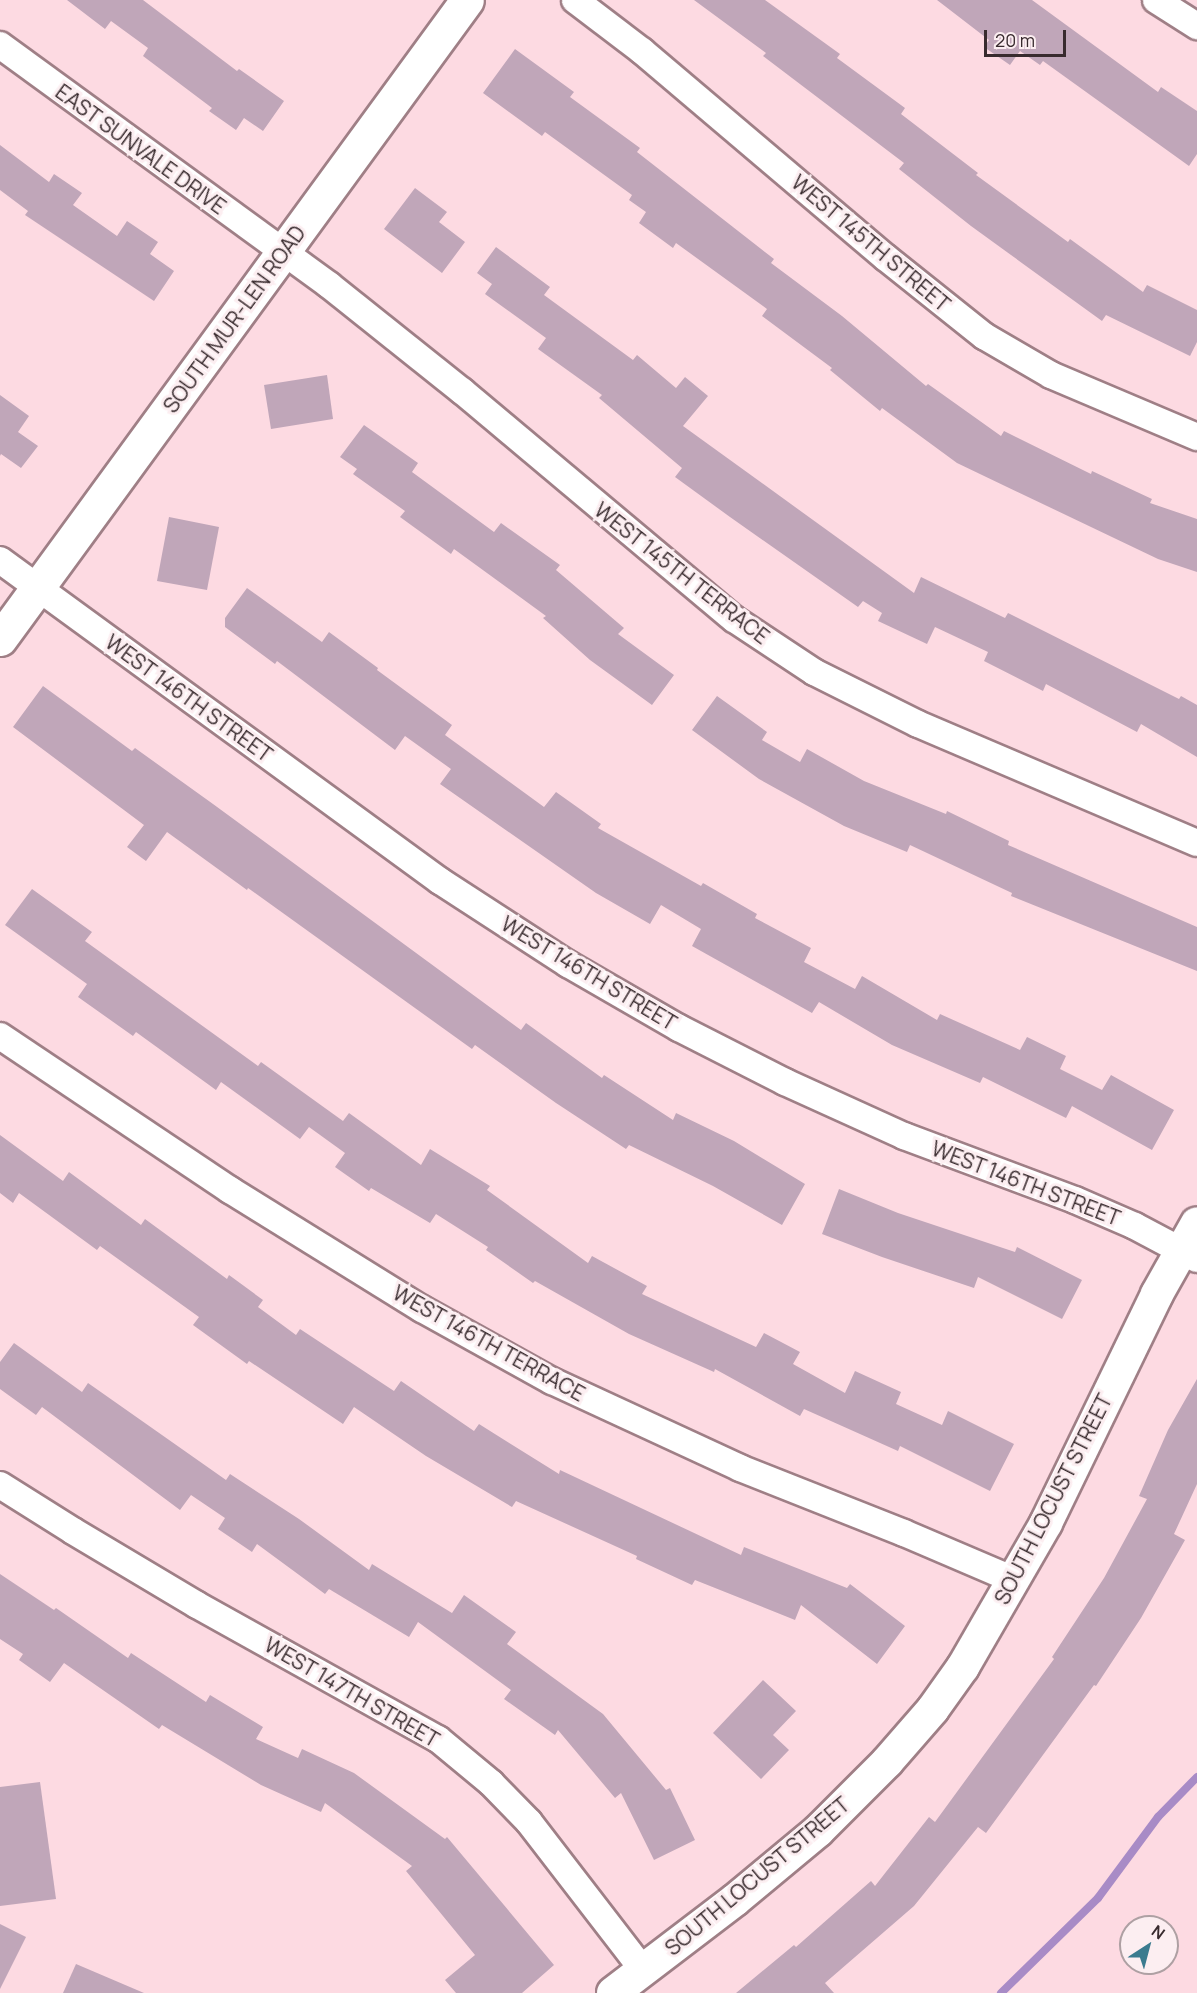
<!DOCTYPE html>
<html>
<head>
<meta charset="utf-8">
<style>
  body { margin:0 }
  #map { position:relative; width:1197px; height:1993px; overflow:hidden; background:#fddae2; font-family:Manrope,sans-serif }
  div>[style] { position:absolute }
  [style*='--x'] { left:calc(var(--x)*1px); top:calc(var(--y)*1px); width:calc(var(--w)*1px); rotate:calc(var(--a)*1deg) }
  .stream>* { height:8px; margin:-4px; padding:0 4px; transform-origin:4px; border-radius:4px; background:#a88bc6 }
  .building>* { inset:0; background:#c0a6b9 }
  .roads { filter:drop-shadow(2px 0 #9f7f86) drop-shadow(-2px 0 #9f7f86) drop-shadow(0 2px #9f7f86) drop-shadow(0 -2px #9f7f86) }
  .minor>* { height:26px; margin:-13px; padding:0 13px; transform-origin:13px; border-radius:13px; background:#fff }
  .tertiary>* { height:32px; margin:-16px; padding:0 16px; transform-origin:16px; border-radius:16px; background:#fff }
  .secondary>* { height:33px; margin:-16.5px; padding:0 16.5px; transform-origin:16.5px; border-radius:16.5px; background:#fff }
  span { translate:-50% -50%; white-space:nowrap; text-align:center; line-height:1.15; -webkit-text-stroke:6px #fceef1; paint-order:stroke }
  .street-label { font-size:21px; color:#382b2e }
  .north { position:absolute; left:1119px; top:1915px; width:60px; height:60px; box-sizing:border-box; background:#fceef1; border:2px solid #aea0a3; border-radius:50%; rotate:36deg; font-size:16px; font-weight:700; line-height:24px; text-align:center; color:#382b2e }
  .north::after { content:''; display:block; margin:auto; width:21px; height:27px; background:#3b7b8f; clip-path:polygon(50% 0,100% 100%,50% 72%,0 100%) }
  .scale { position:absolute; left:984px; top:30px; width:82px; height:27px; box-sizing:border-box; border:3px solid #382b2e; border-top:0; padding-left:8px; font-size:18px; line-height:21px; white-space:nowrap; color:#382b2e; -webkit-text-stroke:4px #fceef1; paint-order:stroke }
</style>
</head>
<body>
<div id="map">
  <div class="stream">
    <i style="--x:1001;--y:1993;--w:136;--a:-44.4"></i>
    <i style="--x:1098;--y:1898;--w:101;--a:-53.5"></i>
    <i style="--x:1158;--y:1817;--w:56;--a:-45.7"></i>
  </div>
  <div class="building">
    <i style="clip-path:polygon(67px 0,143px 0,237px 71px,239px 69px,284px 101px,263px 131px,244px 118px,236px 130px,209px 111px,212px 108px,143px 56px,148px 48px,111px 21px,105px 29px)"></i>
    <i style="clip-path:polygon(694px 0,765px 0,840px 54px,837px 58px,905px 108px,901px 114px,978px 173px,976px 175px,1068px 242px,1070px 239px,1143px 292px,1147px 285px,1197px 310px,1197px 342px,1190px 356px,1106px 315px,1102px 321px,971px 226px,899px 169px,904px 163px,763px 56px,766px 53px)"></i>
    <i style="clip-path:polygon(937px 0,1032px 0,1158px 92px,1161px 87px,1197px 111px,1197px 154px,1189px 166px,1043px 61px,1040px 65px,1020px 51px,1010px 65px,984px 47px,989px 40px)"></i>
    <i style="clip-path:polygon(515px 49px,574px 92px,570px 97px,640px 148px,637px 152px,774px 259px,771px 263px,842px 316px,926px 386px,928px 384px,1001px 436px,1004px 431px,1091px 474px,1092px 471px,1152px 499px,1150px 503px,1197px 519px,1197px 572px,1158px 559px,957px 463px,882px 408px,880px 411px,830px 370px,832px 368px,762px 316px,767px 309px,676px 243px,673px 248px,639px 223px,646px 212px,629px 200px,632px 195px,545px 132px,542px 136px,483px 93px)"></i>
    <i style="clip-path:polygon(0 145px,49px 182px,54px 174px,82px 193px,73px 205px,117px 236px,127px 221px,158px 242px,150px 254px,174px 271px,154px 301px,25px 215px,28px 211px,0 190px)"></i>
    <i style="clip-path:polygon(415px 188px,447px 212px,439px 222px,465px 242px,442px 273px,384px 229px)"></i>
    <i style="clip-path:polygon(496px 247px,550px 287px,544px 295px,633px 360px,637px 355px,676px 388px,685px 377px,708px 396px,683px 426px,914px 593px,921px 577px,1005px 618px,1008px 613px,1179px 699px,1181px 696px,1197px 705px,1197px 757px,1141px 724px,1137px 732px,1046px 684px,1043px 691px,984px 661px,988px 652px,935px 627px,927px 644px,878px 621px,882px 613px,863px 601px,858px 607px,730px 517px,675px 477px,682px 468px,599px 398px,602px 395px,538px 349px,546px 338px,485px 294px,492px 284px,477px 273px)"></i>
    <i style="clip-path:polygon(327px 375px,333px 419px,271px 429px,264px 385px)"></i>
    <i style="clip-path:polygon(0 395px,29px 416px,18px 432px,38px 446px,21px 468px,1px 454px,0 456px)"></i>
    <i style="clip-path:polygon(364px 425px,418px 463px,412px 472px,494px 532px,501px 523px,560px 565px,556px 570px,624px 628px,618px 634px,674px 675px,652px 705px,590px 660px,543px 618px,546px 616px,454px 549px,451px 554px,400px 517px,405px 511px,353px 474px,357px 469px,340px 457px)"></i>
    <i style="clip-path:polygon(169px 517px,219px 527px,207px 590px,157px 581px)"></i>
    <i style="clip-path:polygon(247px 588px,322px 642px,329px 632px,378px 668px,377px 670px,452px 725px,445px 735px,544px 807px,556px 792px,601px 824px,598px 828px,701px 886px,703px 883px,757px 914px,755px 918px,811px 948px,804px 962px,855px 989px,862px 976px,937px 1020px,940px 1014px,1020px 1050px,1027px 1037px,1066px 1056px,1060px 1069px,1102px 1090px,1111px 1075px,1174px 1110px,1152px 1150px,1072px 1106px,1066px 1118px,983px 1077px,980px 1083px,892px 1045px,819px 1002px,812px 1013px,692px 946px,701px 929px,661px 905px,650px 924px,596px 893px,440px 784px,451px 769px,405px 736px,395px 750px,277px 661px,275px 664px,225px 627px,225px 618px)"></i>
    <i style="clip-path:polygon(43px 686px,132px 751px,135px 748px,213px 804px,521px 1030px,526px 1023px,602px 1078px,604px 1075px,673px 1120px,676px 1113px,734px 1141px,805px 1184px,782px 1225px,713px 1186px,629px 1145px,626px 1149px,556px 1103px,475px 1045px,472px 1049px,248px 888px,247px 890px,167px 832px,146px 861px,127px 847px,144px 825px,13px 727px)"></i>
    <i style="clip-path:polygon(717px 696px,767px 732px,762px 740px,800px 762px,807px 749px,864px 781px,946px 814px,947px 811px,1009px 841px,1008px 845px,1197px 927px,1197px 971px,1011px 896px,1012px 893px,910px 845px,907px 852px,844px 826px,759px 779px,692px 730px)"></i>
    <i style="clip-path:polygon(32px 889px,92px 932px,85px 941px,258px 1066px,261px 1062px,343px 1121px,349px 1113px,421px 1165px,430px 1149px,490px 1186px,487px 1190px,588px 1263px,592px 1256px,647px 1286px,642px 1294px,756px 1347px,764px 1333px,800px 1352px,793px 1364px,845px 1393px,855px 1371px,901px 1392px,896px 1404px,942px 1425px,948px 1411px,1014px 1444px,990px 1491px,900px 1446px,898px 1451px,804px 1409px,800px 1416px,715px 1369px,714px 1372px,629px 1334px,535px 1281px,533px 1283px,486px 1250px,488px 1247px,436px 1214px,430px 1223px,371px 1188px,369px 1191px,335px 1167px,345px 1153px,309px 1127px,300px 1139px,221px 1082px,216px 1090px,136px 1032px,133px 1036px,78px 997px,87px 984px,5px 925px)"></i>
    <i style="clip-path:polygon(0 1135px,63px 1181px,69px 1172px,141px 1225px,145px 1219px,227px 1279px,229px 1275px,263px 1300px,258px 1307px,296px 1335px,300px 1329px,394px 1391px,401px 1381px,474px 1431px,479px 1424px,559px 1474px,560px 1470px,741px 1555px,744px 1547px,847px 1588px,850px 1584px,905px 1626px,877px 1664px,801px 1605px,795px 1620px,695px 1580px,692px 1585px,636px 1559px,637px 1556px,516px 1501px,512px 1507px,426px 1456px,354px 1407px,343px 1424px,249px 1361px,247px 1364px,193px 1325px,199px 1317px,100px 1246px,97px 1250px,19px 1193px,13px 1203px,0 1193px)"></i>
    <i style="clip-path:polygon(839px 1189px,898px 1213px,1015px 1252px,1017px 1247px,1082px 1280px,1062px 1319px,978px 1277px,974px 1288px,882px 1257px,822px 1234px)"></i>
    <i style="clip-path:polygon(14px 1343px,82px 1392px,88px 1383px,226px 1480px,230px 1474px,299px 1519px,369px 1570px,372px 1564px,452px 1613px,464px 1595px,516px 1632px,507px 1644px,603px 1714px,666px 1790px,670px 1788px,695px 1840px,654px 1860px,621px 1793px,615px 1798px,558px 1730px,555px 1735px,504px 1699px,511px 1690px,418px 1622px,409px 1637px,329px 1589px,325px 1594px,257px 1544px,252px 1552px,218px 1529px,225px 1518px,191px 1495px,180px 1510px,42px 1407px,36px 1415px,0 1389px,0 1362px)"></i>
    <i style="clip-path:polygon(1197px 1379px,1197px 1484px,1174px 1534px,1185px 1540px,1141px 1618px,1096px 1686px,1094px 1685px,986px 1833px,978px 1827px,914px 1906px,825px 1983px,834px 1993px,736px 1993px,794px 1945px,796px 1947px,871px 1881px,875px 1886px,929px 1817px,935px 1822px,1054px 1659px,1052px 1657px,1104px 1578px,1147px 1499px,1139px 1496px,1168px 1430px)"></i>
    <i style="clip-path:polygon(0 1574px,54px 1610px,56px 1608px,128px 1658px,131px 1653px,206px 1702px,210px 1695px,263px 1727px,256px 1739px,298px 1758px,302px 1749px,354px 1773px,445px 1839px,447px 1837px,554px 1965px,522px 1993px,456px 1993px,445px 1980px,475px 1955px,406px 1871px,412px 1866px,325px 1803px,321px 1812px,261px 1785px,162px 1725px,159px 1729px,64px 1663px,50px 1682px,19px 1660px,23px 1654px,0 1639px)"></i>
    <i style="clip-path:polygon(763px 1680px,796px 1711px,773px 1735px,789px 1750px,761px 1779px,713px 1733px)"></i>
    <i style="clip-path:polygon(40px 1782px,56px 1899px,0 1906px,0 1787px)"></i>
    <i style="clip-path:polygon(0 1924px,26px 1937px,0 1989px)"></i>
    <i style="clip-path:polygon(76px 1964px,144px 1993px,63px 1993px)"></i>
  </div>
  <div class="roads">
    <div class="minor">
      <i style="--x:575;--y:0;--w:84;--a:37.3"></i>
      <i style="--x:642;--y:51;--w:319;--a:40.3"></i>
      <i style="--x:885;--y:257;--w:127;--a:38.6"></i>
      <i style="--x:984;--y:336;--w:78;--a:30.2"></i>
      <i style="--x:1051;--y:375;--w:159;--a:23"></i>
      <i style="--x:1156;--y:0;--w:49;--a:32.4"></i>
      <i style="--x:0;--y:45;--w:407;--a:36.1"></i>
      <i style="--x:329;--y:285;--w:170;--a:38.6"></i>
      <i style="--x:462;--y:391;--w:355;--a:40"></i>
      <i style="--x:734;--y:619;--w:96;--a:33.5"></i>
      <i style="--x:814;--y:672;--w:116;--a:26.6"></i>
      <i style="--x:918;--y:724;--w:303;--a:23.1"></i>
      <i style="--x:0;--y:560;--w:545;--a:36.11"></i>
      <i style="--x:440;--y:881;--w:153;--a:33"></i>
      <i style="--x:568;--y:964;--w:128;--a:30"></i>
      <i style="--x:679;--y:1028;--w:119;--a:27"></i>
      <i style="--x:785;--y:1082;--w:131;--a:24.4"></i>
      <i style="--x:904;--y:1136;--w:183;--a:20.5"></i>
      <i style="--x:1075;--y:1200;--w:65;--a:23.4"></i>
      <i style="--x:1135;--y:1226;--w:70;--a:28"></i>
      <i style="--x:0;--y:1036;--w:277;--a:33.8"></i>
      <i style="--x:230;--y:1190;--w:226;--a:31.8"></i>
      <i style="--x:422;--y:1309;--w:149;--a:29"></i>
      <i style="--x:552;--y:1381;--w:207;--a:24.8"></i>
      <i style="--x:740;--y:1468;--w:176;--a:21.6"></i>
      <i style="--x:904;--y:1533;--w:120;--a:23.1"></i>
      <i style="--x:0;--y:1485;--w:86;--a:32.2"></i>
      <i style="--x:73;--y:1531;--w:144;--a:30.8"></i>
      <i style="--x:197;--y:1605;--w:276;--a:29.1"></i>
      <i style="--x:438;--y:1739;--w:69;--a:39.7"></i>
      <i style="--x:491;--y:1783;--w:54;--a:45.7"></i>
      <i style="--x:529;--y:1822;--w:187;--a:52.4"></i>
    </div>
    <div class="tertiary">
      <i style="--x:613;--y:1993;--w:153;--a:-37.3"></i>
      <i style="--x:735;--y:1900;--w:108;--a:-39.7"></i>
      <i style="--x:818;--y:1831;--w:98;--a:-45"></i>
      <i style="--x:887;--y:1762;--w:70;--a:-49"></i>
      <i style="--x:933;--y:1709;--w:52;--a:-54.5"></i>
      <i style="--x:963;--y:1667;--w:166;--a:-60"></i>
      <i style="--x:1046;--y:1523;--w:254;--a:-64.1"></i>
      <i style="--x:1157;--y:1294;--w:81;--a:-60.6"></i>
    </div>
    <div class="secondary">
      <i style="--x:0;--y:639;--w:791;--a:-53.84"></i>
    </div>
  </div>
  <div class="street-label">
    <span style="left:141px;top:149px;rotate:36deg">EAST SUNVALE DRIVE</span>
    <span style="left:871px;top:243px;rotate:40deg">WEST 145TH STREET</span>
    <span style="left:234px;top:319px;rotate:-54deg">SOUTH MUR-LEN ROAD</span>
    <span style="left:682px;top:573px;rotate:38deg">WEST 145TH TERRACE</span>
    <span style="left:189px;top:698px;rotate:36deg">WEST 146TH STREET</span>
    <span style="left:589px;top:973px;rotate:31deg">WEST 146TH STREET</span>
    <span style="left:1026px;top:1183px;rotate:21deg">WEST 146TH STREET</span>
    <span style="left:489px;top:1343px;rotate:29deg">WEST 146TH TERRACE</span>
    <span style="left:1053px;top:1499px;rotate:-63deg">SOUTH LOCUST STREET</span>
    <span style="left:352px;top:1692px;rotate:30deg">WEST 147TH STREET</span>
    <span style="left:757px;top:1876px;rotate:-40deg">SOUTH LOCUST STREET</span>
  </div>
  <div class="north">N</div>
  <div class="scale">20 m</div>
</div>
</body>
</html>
